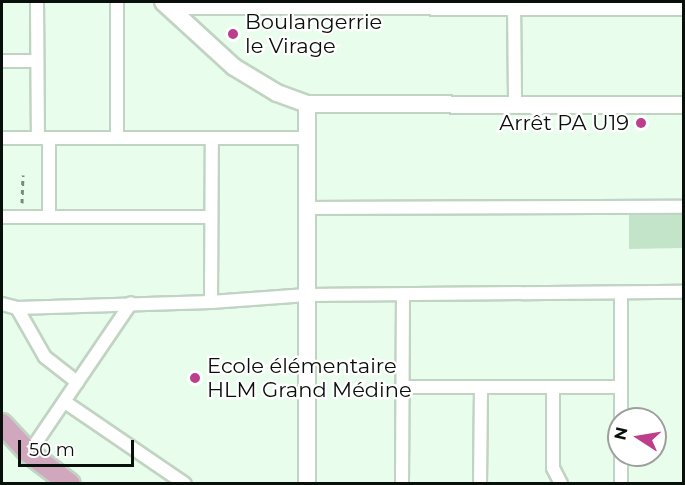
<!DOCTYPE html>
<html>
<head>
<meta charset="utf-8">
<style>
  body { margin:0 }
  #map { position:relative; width:685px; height:485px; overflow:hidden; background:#e9fdec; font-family:Montserrat,sans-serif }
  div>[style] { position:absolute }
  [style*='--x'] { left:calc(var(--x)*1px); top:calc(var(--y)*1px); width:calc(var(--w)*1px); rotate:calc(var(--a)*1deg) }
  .green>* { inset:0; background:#c4e4c9 }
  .path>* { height:3px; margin-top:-1.5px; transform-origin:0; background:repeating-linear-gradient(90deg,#7c897e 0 4.5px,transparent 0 9px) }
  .roads { filter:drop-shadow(2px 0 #c1d4c3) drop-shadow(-2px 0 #c1d4c3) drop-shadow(0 2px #c1d4c3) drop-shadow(0 -2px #c1d4c3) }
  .minor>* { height:12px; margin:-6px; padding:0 6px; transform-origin:6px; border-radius:6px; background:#fff }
  .tertiary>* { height:16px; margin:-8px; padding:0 8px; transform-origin:8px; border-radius:8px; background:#fff }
  .primary>* { height:20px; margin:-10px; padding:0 10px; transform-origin:10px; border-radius:10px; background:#d1a7be }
  .dots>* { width:16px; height:16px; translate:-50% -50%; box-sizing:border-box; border:3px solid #fff; border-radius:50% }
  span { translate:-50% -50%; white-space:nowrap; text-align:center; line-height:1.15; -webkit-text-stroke:4.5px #fff; paint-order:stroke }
  .poi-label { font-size:21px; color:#090f0a }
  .left { translate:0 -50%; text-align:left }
  .right { translate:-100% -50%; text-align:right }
  .frame { position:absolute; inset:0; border:3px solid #090f0a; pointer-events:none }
  .north { position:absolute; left:607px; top:407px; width:60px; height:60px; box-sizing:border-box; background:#fff; border:2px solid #9d9f9d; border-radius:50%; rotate:282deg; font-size:16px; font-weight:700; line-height:24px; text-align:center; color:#090f0a }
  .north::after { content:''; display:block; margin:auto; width:21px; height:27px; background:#bd3e8a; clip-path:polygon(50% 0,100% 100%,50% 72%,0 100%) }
  .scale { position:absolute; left:18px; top:440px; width:116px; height:27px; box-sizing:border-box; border:3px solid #090f0a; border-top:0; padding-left:8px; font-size:18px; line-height:21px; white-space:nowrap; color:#090f0a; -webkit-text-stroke:4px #fff; paint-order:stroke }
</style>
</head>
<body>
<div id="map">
  <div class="green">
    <i style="clip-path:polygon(683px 212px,683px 248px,629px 249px,629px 214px)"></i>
  </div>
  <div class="path">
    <i style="--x:22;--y:203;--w:28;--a:-88"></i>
  </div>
  <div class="roads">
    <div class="minor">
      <i style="--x:37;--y:2;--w:136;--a:89.6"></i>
      <i style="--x:117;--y:2;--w:136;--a:90"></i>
      <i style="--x:514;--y:2;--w:102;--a:89.4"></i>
      <i style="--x:169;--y:8;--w:515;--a:0.11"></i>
      <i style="--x:2;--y:61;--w:35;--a:0"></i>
      <i style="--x:2;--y:138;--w:305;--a:0"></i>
      <i style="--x:307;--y:208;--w:377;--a:-0.2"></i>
      <i style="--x:2;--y:217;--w:209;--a:0"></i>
      <i style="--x:49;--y:217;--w:79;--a:-90"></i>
      <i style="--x:621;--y:293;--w:126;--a:90"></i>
      <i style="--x:211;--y:302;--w:164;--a:-89.7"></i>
      <i style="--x:2;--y:304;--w:16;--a:15"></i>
      <i style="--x:17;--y:308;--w:194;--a:-1.8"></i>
      <i style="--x:211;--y:302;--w:96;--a:-4.2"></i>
      <i style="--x:307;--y:295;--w:377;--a:-0.5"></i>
      <i style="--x:17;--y:308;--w:56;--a:60.3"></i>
      <i style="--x:45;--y:357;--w:41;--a:38"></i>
      <i style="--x:402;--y:387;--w:219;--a:0"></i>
      <i style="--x:553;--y:387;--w:81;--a:90"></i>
      <i style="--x:553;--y:468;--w:18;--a:63"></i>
      <i style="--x:65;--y:402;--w:145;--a:34.3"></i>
      <i style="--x:29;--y:453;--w:181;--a:-55.8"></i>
      <i style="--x:402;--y:484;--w:190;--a:-89.7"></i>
      <i style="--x:480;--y:484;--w:97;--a:-89.4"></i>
      <i style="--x:621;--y:484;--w:29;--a:-90"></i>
    </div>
    <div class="tertiary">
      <i style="--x:163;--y:2;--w:96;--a:42.5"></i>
      <i style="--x:234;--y:67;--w:50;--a:31.2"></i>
      <i style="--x:277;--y:93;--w:32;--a:20"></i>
      <i style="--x:307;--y:104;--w:377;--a:0.2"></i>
      <i style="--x:307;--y:484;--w:380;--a:-90"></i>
    </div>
    <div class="primary">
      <i style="--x:2;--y:424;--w:40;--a:47"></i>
      <i style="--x:29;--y:453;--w:51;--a:37.1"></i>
    </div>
  </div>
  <div class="dots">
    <i style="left:233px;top:34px;background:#bd3e8a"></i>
    <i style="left:641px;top:123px;background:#bd3e8a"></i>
    <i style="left:195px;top:378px;background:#bd3e8a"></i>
  </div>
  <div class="poi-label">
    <span class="left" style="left:245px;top:34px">Boulangerrie<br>le Virage</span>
    <span class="right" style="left:629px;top:123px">Arrêt PA U19</span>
    <span class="left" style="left:207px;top:378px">Ecole élémentaire<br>HLM Grand Médine</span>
  </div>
  <div class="frame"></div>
  <div class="north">N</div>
  <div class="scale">50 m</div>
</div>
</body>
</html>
